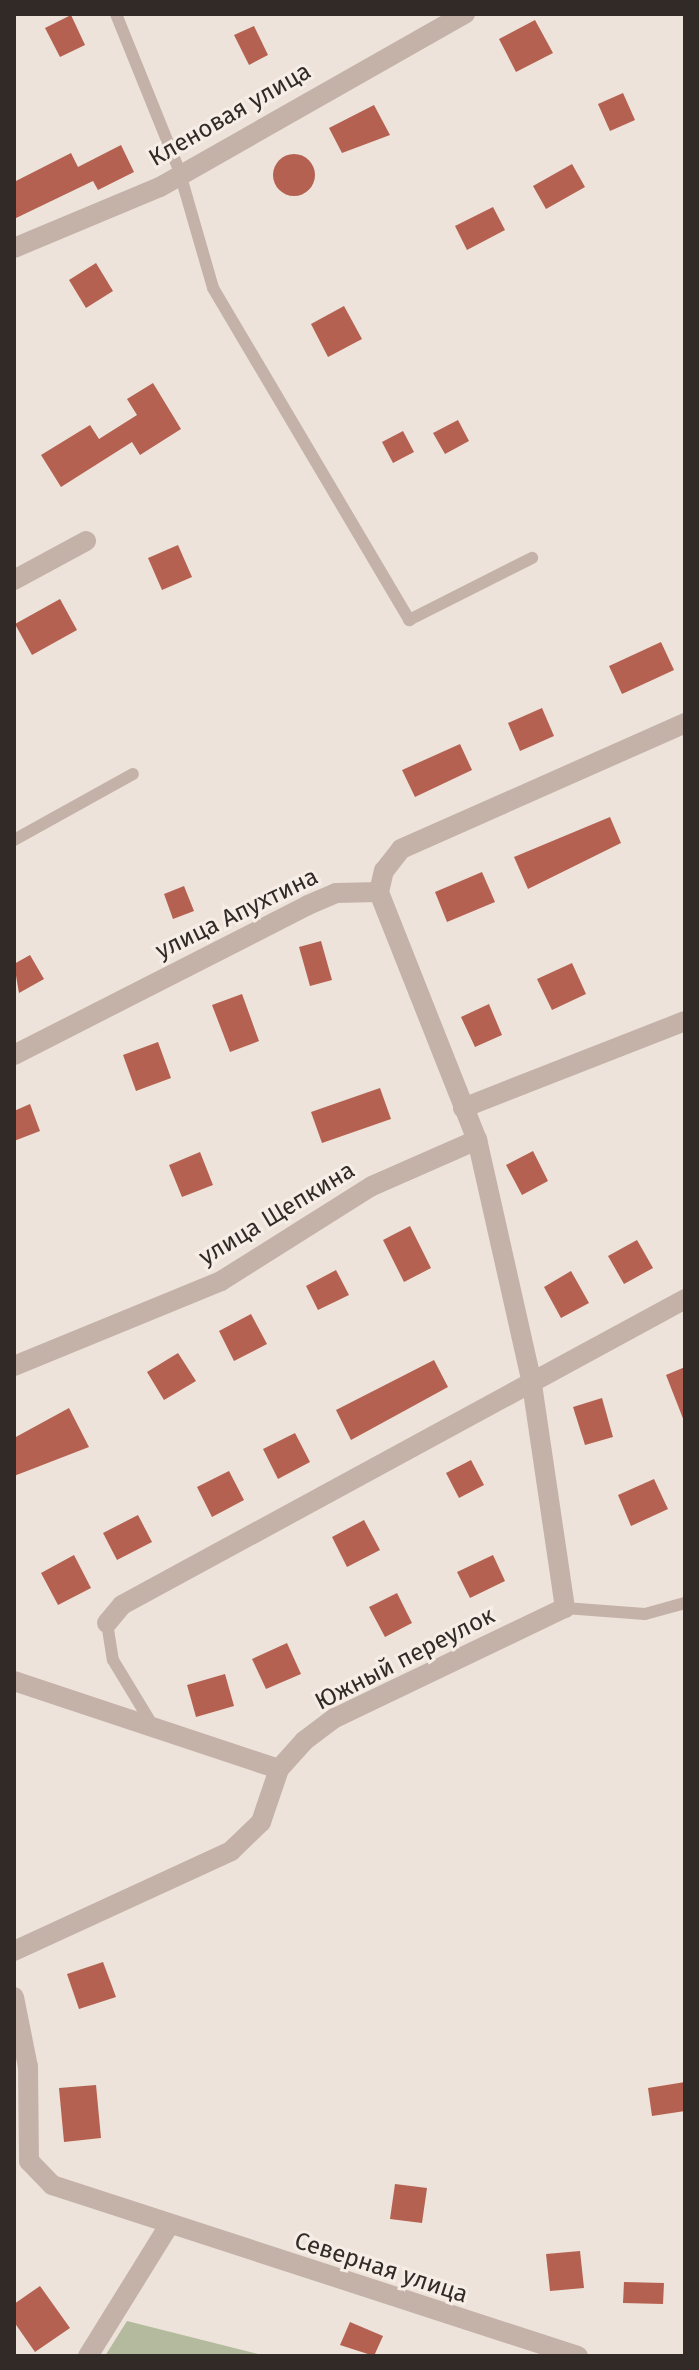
<!DOCTYPE html>
<html>
<head>
<meta charset="utf-8">
<style>
  body { margin:0 }
  #map { position:relative; width:699px; height:2370px; overflow:hidden; background:#ede3da; font-family:"Fira Sans",sans-serif }
  div>[style] { position:absolute }
  [style*='--x'] { left:calc(var(--x)*1px); top:calc(var(--y)*1px); width:calc(var(--w)*1px); rotate:calc(var(--a)*1deg) }
  .green>* { inset:0; background:#b3ba9d }
  .building>* { inset:0; background:#b46151 }
  .round { border-radius:50% }
  .service>* { height:12px; margin:-6px; padding:0 6px; transform-origin:6px; border-radius:6px; background:#c4b2a8 }
  .minor>* { height:20px; margin:-10px; padding:0 10px; transform-origin:10px; border-radius:10px; background:#c4b2a8 }
  span { translate:-50% -50%; white-space:nowrap; text-align:center; line-height:1.15; -webkit-text-stroke:6px #f6ede6; paint-order:stroke }
  .street-label { font-size:24px; color:#322a27 }
  .frame { position:absolute; inset:0; border:16px solid #322a27; pointer-events:none }
</style>
</head>
<body>
<div id="map">
  <div class="green">
    <i style="clip-path:polygon(127px 2321px,266px 2356px,105px 2356px)"></i>
  </div>
  <div class="building">
    <i style="clip-path:polygon(71px 15px,85px 45px,60px 57px,45px 28px)"></i>
    <i style="clip-path:polygon(535px 20px,553px 53px,516px 72px,499px 39px)"></i>
    <i style="clip-path:polygon(254px 26px,268px 55px,249px 65px,234px 35px)"></i>
    <i style="clip-path:polygon(623px 93px,635px 120px,610px 131px,598px 104px)"></i>
    <i style="clip-path:polygon(374px 105px,390px 135px,342px 153px,329px 128px)"></i>
    <i style="clip-path:polygon(121px 145px,134px 172px,98px 190px,93px 181px,14px 219px,14px 182px,71px 153px,78px 167px)"></i>
    <i class="round" style="left:273px;top:154px;width:42px;height:42px"></i>
    <i style="clip-path:polygon(572px 164px,585px 187px,546px 209px,533px 186px)"></i>
    <i style="clip-path:polygon(493px 207px,505px 230px,467px 250px,455px 226px)"></i>
    <i style="clip-path:polygon(96px 263px,113px 291px,86px 308px,69px 280px)"></i>
    <i style="clip-path:polygon(344px 306px,362px 339px,328px 357px,311px 324px)"></i>
    <i style="clip-path:polygon(153px 383px,181px 429px,140px 455px,132px 442px,61px 487px,41px 455px,90px 425px,99px 439px,137px 415px,127px 399px)"></i>
    <i style="clip-path:polygon(458px 420px,469px 441px,445px 454px,433px 433px)"></i>
    <i style="clip-path:polygon(403px 431px,414px 452px,393px 463px,382px 442px)"></i>
    <i style="clip-path:polygon(178px 545px,192px 577px,162px 590px,148px 558px)"></i>
    <i style="clip-path:polygon(60px 599px,77px 630px,32px 655px,15px 624px)"></i>
    <i style="clip-path:polygon(661px 642px,674px 670px,622px 694px,609px 666px)"></i>
    <i style="clip-path:polygon(542px 708px,554px 736px,520px 751px,508px 723px)"></i>
    <i style="clip-path:polygon(460px 744px,472px 770px,415px 797px,402px 770px)"></i>
    <i style="clip-path:polygon(610px 817px,621px 843px,528px 889px,514px 857px)"></i>
    <i style="clip-path:polygon(482px 872px,495px 902px,447px 922px,435px 892px)"></i>
    <i style="clip-path:polygon(184px 886px,194px 911px,173px 919px,164px 894px)"></i>
    <i style="clip-path:polygon(321px 941px,332px 980px,310px 986px,299px 947px)"></i>
    <i style="clip-path:polygon(30px 955px,44px 979px,19px 993px,14px 964px)"></i>
    <i style="clip-path:polygon(572px 963px,586px 994px,552px 1010px,537px 979px)"></i>
    <i style="clip-path:polygon(242px 994px,259px 1041px,230px 1052px,212px 1005px)"></i>
    <i style="clip-path:polygon(489px 1004px,502px 1035px,475px 1047px,461px 1017px)"></i>
    <i style="clip-path:polygon(158px 1042px,171px 1078px,136px 1091px,123px 1055px)"></i>
    <i style="clip-path:polygon(380px 1088px,391px 1119px,322px 1143px,311px 1112px)"></i>
    <i style="clip-path:polygon(30px 1104px,40px 1131px,14px 1141px,14px 1111px)"></i>
    <i style="clip-path:polygon(533px 1151px,548px 1181px,522px 1195px,506px 1165px)"></i>
    <i style="clip-path:polygon(200px 1152px,213px 1185px,182px 1197px,169px 1165px)"></i>
    <i style="clip-path:polygon(410px 1226px,431px 1268px,404px 1282px,383px 1240px)"></i>
    <i style="clip-path:polygon(637px 1240px,653px 1268px,624px 1284px,608px 1256px)"></i>
    <i style="clip-path:polygon(336px 1270px,349px 1295px,318px 1310px,306px 1286px)"></i>
    <i style="clip-path:polygon(571px 1271px,589px 1303px,561px 1318px,544px 1287px)"></i>
    <i style="clip-path:polygon(251px 1314px,267px 1344px,234px 1361px,219px 1331px)"></i>
    <i style="clip-path:polygon(178px 1353px,196px 1381px,164px 1400px,147px 1372px)"></i>
    <i style="clip-path:polygon(434px 1360px,448px 1387px,351px 1440px,336px 1410px)"></i>
    <i style="clip-path:polygon(685px 1367px,685px 1421px,684px 1421px,666px 1375px)"></i>
    <i style="clip-path:polygon(602px 1398px,613px 1437px,585px 1445px,573px 1407px)"></i>
    <i style="clip-path:polygon(69px 1408px,89px 1447px,14px 1476px,14px 1438px)"></i>
    <i style="clip-path:polygon(295px 1433px,310px 1462px,278px 1479px,263px 1449px)"></i>
    <i style="clip-path:polygon(471px 1460px,484px 1485px,459px 1498px,446px 1473px)"></i>
    <i style="clip-path:polygon(229px 1471px,244px 1500px,212px 1517px,197px 1487px)"></i>
    <i style="clip-path:polygon(654px 1479px,668px 1509px,631px 1526px,618px 1495px)"></i>
    <i style="clip-path:polygon(138px 1515px,152px 1542px,117px 1560px,103px 1533px)"></i>
    <i style="clip-path:polygon(364px 1520px,380px 1550px,347px 1567px,332px 1537px)"></i>
    <i style="clip-path:polygon(74px 1555px,91px 1588px,58px 1605px,41px 1573px)"></i>
    <i style="clip-path:polygon(493px 1555px,505px 1581px,470px 1598px,457px 1572px)"></i>
    <i style="clip-path:polygon(397px 1593px,412px 1623px,385px 1637px,369px 1607px)"></i>
    <i style="clip-path:polygon(287px 1643px,301px 1674px,266px 1689px,252px 1659px)"></i>
    <i style="clip-path:polygon(225px 1674px,234px 1706px,196px 1717px,187px 1685px)"></i>
    <i style="clip-path:polygon(103px 1962px,116px 1997px,79px 2009px,67px 1974px)"></i>
    <i style="clip-path:polygon(685px 2082px,685px 2111px,652px 2116px,648px 2088px)"></i>
    <i style="clip-path:polygon(96px 2085px,101px 2138px,64px 2142px,59px 2088px)"></i>
    <i style="clip-path:polygon(395px 2184px,427px 2188px,422px 2223px,390px 2219px)"></i>
    <i style="clip-path:polygon(580px 2251px,584px 2288px,550px 2291px,546px 2254px)"></i>
    <i style="clip-path:polygon(624px 2282px,664px 2283px,663px 2304px,623px 2303px)"></i>
    <i style="clip-path:polygon(40px 2286px,70px 2328px,35px 2352px,14px 2322px,14px 2304px)"></i>
    <i style="clip-path:polygon(350px 2322px,383px 2336px,374px 2356px,340px 2345px)"></i>
  </div>
  <div class="service">
    <i style="--x:116;--y:14;--w:168;--a:68"></i>
    <i style="--x:179;--y:170;--w:123;--a:73.9"></i>
    <i style="--x:213;--y:288;--w:386;--a:59.4"></i>
    <i style="--x:409;--y:620;--w:138;--a:-26.8"></i>
    <i style="--x:14;--y:840;--w:136;--a:-29"></i>
    <i style="--x:565;--y:1608;--w:80;--a:4.3"></i>
    <i style="--x:645;--y:1614;--w:41;--a:-15.4"></i>
    <i style="--x:107;--y:1623;--w:37;--a:81"></i>
    <i style="--x:113;--y:1660;--w:77;--a:58.8"></i>
  </div>
  <div class="minor">
    <i style="--x:14;--y:248;--w:158;--a:-22.7"></i>
    <i style="--x:160;--y:187;--w:351;--a:-29.6"></i>
    <i style="--x:14;--y:580;--w:82;--a:-28.4"></i>
    <i style="--x:379;--y:892;--w:22;--a:-77"></i>
    <i style="--x:384;--y:871;--w:28;--a:-52"></i>
    <i style="--x:401;--y:849;--w:311;--a:-23.9"></i>
    <i style="--x:14;--y:1055;--w:330;--a:-27"></i>
    <i style="--x:308;--y:905;--w:30;--a:-23"></i>
    <i style="--x:336;--y:893;--w:43;--a:-1.3"></i>
    <i style="--x:463;--y:1108;--w:238;--a:-21.4"></i>
    <i style="--x:14;--y:1366;--w:224;--a:-22.3"></i>
    <i style="--x:221;--y:1281;--w:178;--a:-32.2"></i>
    <i style="--x:372;--y:1186;--w:115;--a:-23.7"></i>
    <i style="--x:107;--y:1623;--w:23;--a:-50"></i>
    <i style="--x:122;--y:1605;--w:641;--a:-28.52"></i>
    <i style="--x:14;--y:1681;--w:279;--a:18.4"></i>
    <i style="--x:14;--y:1951;--w:239;--a:-24.7"></i>
    <i style="--x:231;--y:1851;--w:42;--a:-44"></i>
    <i style="--x:261;--y:1822;--w:56;--a:-71.2"></i>
    <i style="--x:279;--y:1769;--w:38;--a:-48"></i>
    <i style="--x:304;--y:1741;--w:39;--a:-37"></i>
    <i style="--x:335;--y:1718;--w:255;--a:-25.6"></i>
    <i style="--x:565;--y:1608;--w:232;--a:-98.4"></i>
    <i style="--x:531;--y:1379;--w:245;--a:-102.7"></i>
    <i style="--x:477;--y:1140;--w:267;--a:-111.6"></i>
    <i style="--x:14;--y:1997;--w:71;--a:78.7"></i>
    <i style="--x:28;--y:2067;--w:94;--a:89.4"></i>
    <i style="--x:29;--y:2161;--w:33;--a:46"></i>
    <i style="--x:52;--y:2185;--w:553;--a:18.01"></i>
    <i style="--x:88;--y:2356;--w:152;--a:-58.2"></i>
  </div>
  <div class="street-label">
    <span style="left:230px;top:115px;rotate:-30deg">Кленовая улица</span>
    <span style="left:237px;top:914px;rotate:-26deg">улица Апухтина</span>
    <span style="left:277px;top:1214px;rotate:-31deg">улица Щепкина</span>
    <span style="left:405px;top:1659px;rotate:-27deg">Южный переулок</span>
    <span style="left:381px;top:2268px;rotate:18deg">Северная улица</span>
  </div>
  <div class="frame"></div>
</div>
</body>
</html>
